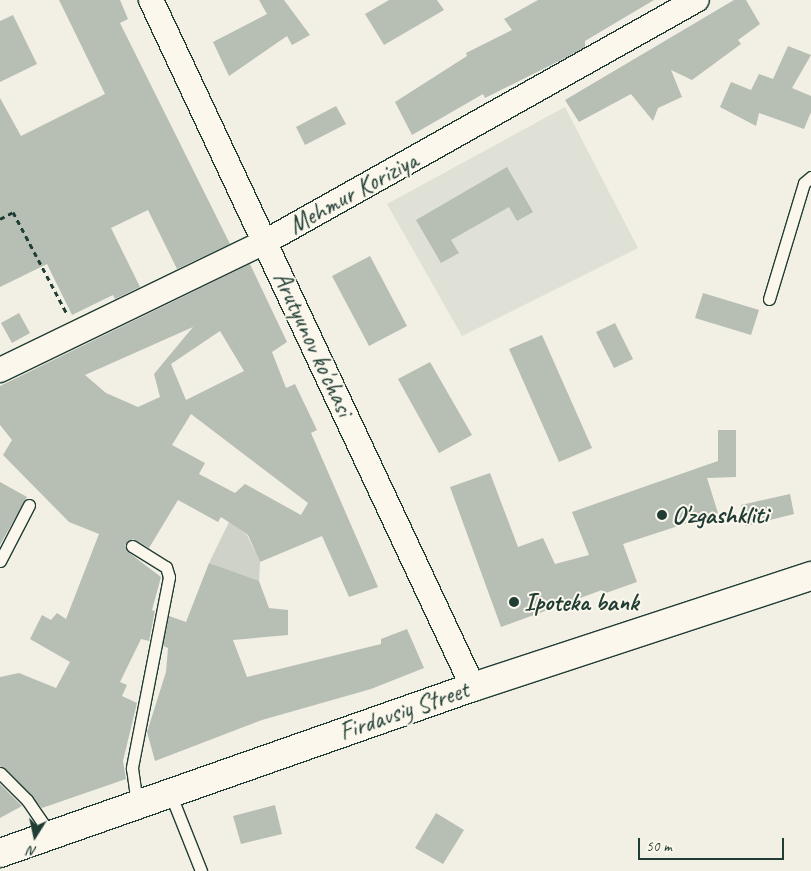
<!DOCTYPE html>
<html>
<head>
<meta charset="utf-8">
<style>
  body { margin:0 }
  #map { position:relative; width:811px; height:871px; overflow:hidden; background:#f2f0e5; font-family:Caveat,sans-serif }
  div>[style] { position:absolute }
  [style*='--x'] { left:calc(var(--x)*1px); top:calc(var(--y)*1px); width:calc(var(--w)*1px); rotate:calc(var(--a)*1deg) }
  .built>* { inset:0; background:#e0e1d6 }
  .green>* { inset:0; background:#cfd2c8 }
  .building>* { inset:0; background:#b7beb3 }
  .path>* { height:3px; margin-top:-1.5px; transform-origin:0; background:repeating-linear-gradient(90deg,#1f3d34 0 5px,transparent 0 9px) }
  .roads { filter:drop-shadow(1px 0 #1f3d34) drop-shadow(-1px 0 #1f3d34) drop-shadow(0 1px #1f3d34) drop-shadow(0 -1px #1f3d34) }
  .service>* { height:11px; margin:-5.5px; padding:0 5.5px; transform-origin:5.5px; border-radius:5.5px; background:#fbf7ec }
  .minor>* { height:24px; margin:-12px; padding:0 12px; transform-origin:12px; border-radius:12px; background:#fbf7ec }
  .secondary>* { height:28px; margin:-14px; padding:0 14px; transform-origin:14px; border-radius:14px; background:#fbf7ec }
  .dots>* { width:14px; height:14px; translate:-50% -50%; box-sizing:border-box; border:2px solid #fbf7ec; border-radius:50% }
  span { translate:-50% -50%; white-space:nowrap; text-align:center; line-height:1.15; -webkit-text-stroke:4px #fbf7ec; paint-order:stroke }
  .street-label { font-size:25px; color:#1f3d34 }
  .poi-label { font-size:25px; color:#1f3d34; font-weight:700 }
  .left { translate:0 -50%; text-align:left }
  .north { position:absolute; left:10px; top:811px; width:50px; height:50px; -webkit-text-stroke:4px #fbf7ec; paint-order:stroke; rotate:190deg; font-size:14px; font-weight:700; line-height:20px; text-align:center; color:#1f3d34 }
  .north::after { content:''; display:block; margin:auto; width:18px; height:22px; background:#1f3d34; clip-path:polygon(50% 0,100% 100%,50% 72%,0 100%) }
  .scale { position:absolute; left:638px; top:838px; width:146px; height:22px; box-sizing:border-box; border:2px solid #1f3d34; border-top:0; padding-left:6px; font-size:15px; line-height:18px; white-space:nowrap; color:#1f3d34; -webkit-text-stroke:4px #fbf7ec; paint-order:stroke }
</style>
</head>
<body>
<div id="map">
  <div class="built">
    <i style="clip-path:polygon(565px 107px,638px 248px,462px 336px,387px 204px)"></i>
  </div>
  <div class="green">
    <i style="clip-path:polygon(229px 522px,247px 535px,260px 562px,259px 583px,209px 563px)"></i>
  </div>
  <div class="building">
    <i style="clip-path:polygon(59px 0,120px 0,128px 19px,120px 23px,230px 244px,177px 269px,148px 210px,111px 228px,140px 287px,115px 299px,113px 295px,72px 315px,47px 264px,0 287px,0 98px,21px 136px,105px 94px)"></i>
    <i style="clip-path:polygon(259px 0,284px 0,310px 35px,292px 45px,287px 36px,229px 76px,213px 42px,267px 14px)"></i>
    <i style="clip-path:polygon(389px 0,437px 0,444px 10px,384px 45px,365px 14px)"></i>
    <i style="clip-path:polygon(538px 0,654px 0,585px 41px,585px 47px,567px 57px,485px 98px,483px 94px,412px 135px,395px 102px,467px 56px,466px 53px,512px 30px,504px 19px)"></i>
    <i style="clip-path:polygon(734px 0,746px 0,760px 24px,738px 40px,741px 44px,692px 80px,671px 70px,682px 97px,658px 108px,653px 121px,631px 94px,579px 122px,565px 100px)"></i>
    <i style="clip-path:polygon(13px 15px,37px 64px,0 82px,0 21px)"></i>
    <i style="clip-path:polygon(788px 46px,811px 55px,792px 88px,811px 96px,811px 112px,804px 129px,759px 113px,756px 126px,720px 107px,731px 82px,751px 90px,759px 74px,773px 79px)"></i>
    <i style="clip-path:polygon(336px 106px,346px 124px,305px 145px,296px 127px)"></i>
    <i style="clip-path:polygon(507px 167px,533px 212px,517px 221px,509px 207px,451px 240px,459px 253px,441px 263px,416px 220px)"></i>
    <i style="clip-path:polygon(370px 256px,407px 326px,369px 346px,332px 276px)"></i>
    <i style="clip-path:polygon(evenodd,250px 264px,287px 342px,272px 352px,286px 388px,295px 384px,317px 430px,311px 433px,378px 587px,349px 597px,322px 536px,260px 562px,248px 535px,221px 517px,218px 522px,178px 500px,149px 548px,133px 539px,125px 545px,128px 552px,161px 577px,152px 610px,155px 611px,149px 641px,141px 639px,120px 682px,127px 685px,122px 696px,137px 703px,123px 761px,126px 779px,42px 808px,0 766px,0 677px,19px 673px,56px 688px,70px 662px,30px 639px,42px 615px,51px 620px,57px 613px,66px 619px,99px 534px,69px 522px,3px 455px,12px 440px,0 425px,0 386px,250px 264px,193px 327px,154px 374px,160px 397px,138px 407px,106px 393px,85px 375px,193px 327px,250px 264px,220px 331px,244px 371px,186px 400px,171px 364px,220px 331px,250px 264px,191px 414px,308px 503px,301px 515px,245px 484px,235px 493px,199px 474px,205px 463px,172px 445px,191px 414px)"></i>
    <i style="clip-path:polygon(703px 293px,759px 310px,751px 335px,695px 318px)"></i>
    <i style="clip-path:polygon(19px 313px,30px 333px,12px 343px,1px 323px)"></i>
    <i style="clip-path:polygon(615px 323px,633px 359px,614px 368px,596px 332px)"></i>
    <i style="clip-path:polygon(542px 335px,592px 448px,559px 462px,509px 349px)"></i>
    <i style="clip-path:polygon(430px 362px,472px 435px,439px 453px,398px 379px)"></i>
    <i style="clip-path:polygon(718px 430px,736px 430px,736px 477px,707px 478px,718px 513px,623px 544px,637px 582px,603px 594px,602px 590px,501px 627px,450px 487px,490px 473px,518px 547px,543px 538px,555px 564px,589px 555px,572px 512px,718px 461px)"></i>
    <i style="clip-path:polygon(0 482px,27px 497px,0 545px)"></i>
    <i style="clip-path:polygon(790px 494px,794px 514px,746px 526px,741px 505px)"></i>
    <i style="clip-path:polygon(209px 563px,259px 581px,269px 608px,288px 610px,288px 635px,233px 640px,247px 677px,381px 644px,381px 639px,407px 629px,424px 668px,371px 689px,262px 720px,155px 761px,147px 732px,166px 672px,168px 648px,163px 646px,169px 616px,186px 622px)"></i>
    <i style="clip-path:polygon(0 784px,22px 806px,0 818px)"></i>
    <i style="clip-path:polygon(275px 805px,282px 834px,241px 844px,233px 816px)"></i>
    <i style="clip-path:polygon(436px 813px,464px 830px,443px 864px,415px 848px)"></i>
  </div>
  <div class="path">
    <i style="--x:0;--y:219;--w:15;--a:-28"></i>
    <i style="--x:13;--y:212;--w:115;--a:62.1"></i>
  </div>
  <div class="roads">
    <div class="service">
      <i style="--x:769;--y:299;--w:121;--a:-73.2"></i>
      <i style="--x:804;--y:183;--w:9;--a:-41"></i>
      <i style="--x:132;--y:546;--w:40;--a:32"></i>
      <i style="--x:166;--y:567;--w:10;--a:73"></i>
      <i style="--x:169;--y:577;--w:195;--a:101"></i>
      <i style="--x:132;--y:768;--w:37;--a:82"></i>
      <i style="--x:0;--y:561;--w:63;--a:-62.6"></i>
      <i style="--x:0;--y:773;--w:38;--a:45"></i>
      <i style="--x:27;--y:800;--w:42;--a:55.6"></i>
      <i style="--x:170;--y:793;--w:84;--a:68.3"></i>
    </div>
    <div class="minor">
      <i style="--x:151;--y:0;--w:759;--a:64.89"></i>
      <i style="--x:0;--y:370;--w:294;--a:-25.8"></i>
      <i style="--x:265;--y:242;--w:495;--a:-29.3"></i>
    </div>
    <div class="secondary">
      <i style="--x:0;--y:853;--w:501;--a:-19.34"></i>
      <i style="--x:473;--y:687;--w:356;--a:-18.2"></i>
    </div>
  </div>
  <div class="dots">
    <i style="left:662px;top:515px;background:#1f3d34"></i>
    <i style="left:514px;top:602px;background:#1f3d34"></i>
  </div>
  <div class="street-label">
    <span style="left:353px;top:193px;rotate:-29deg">Mehmur Koriziya</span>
    <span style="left:313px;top:344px;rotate:65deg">Arutyunov ko'chasi</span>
    <span style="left:404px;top:711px;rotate:-19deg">Firdavsiy Street</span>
  </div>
  <div class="poi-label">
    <span class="left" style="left:672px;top:515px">O'zgashkliti</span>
    <span class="left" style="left:524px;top:602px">Ipoteka bank</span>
  </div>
  <div class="north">N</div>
  <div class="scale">50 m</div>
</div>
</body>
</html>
